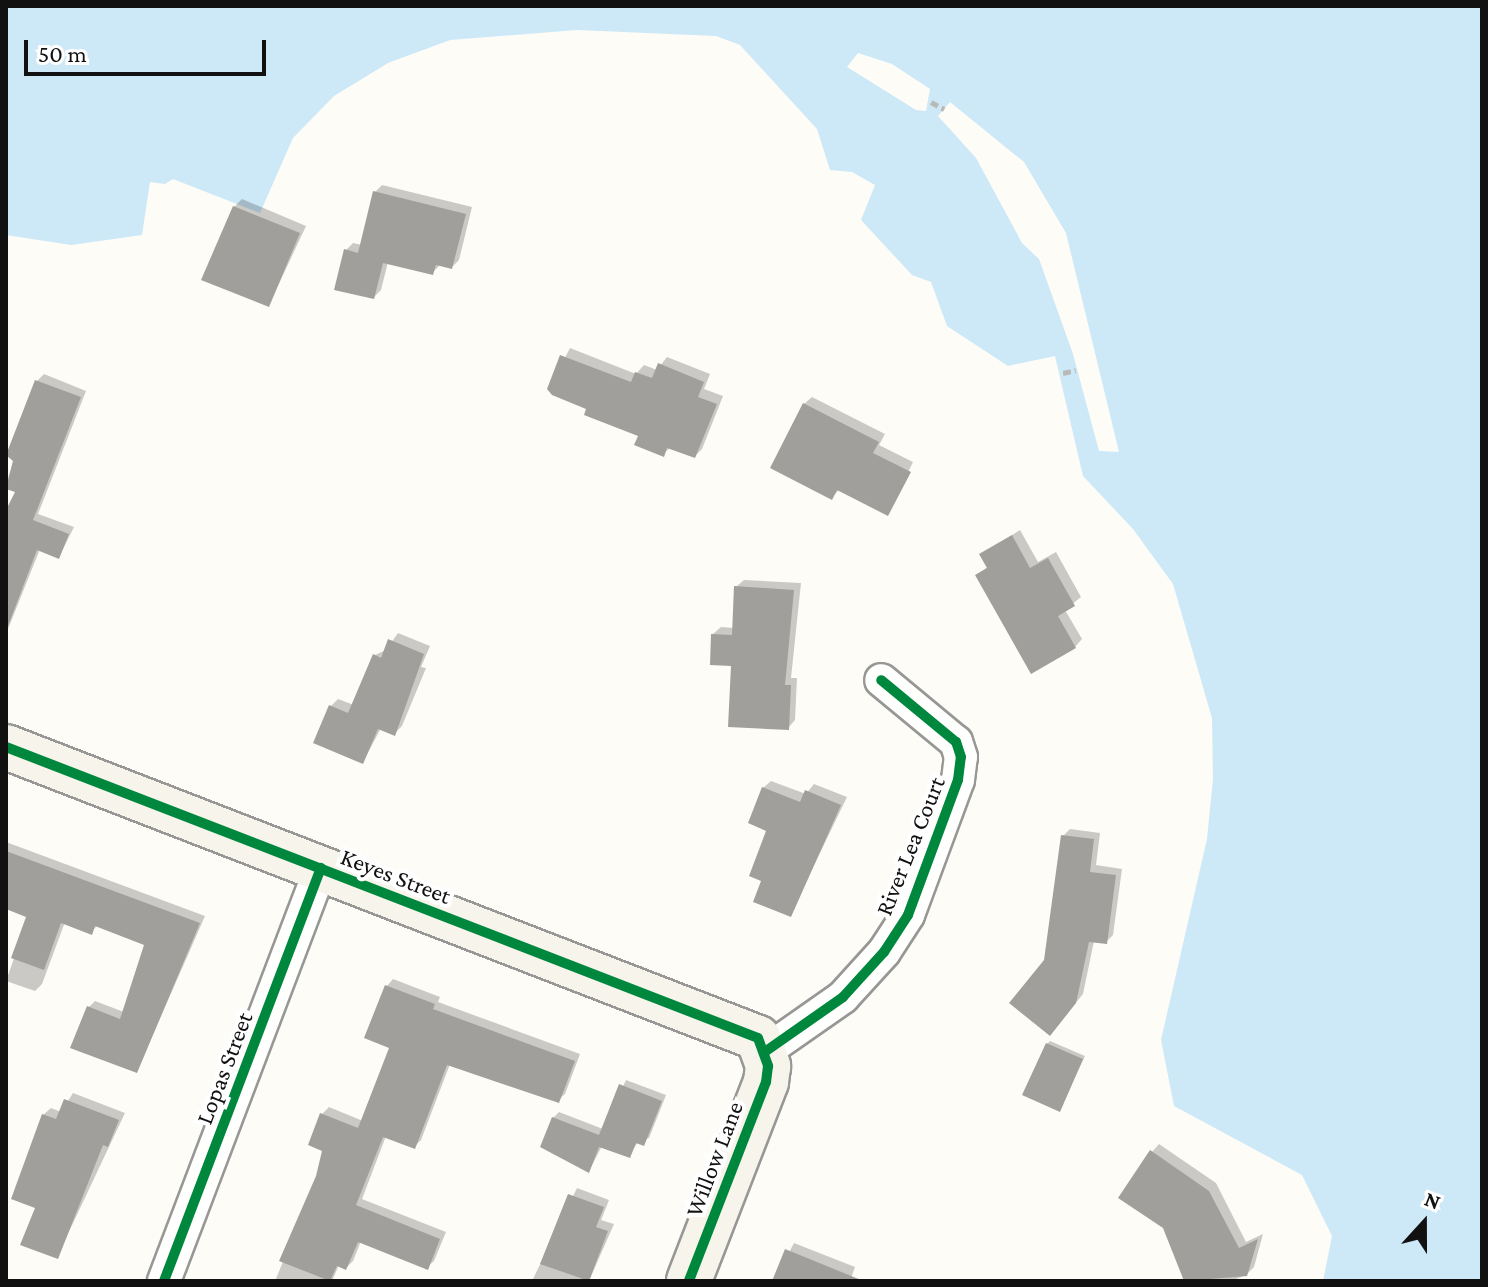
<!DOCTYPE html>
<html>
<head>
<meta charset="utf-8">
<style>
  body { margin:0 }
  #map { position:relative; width:1488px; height:1287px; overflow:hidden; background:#fdfcf7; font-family:"Crimson Pro",serif }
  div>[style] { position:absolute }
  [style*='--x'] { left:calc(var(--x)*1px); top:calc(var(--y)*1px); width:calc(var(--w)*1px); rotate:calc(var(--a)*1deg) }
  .water>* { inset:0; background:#cde8f7 }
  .shadow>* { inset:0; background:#0003 }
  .building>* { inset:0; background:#a19f9c }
  .path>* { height:5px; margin-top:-2.5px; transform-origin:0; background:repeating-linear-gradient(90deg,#b9b9b8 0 8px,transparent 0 12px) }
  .roads { filter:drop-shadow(2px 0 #979795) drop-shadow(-2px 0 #979795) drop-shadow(0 2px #979795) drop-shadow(0 -2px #979795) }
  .street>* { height:32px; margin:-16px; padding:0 16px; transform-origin:16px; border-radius:16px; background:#fffffe }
  .secondary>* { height:44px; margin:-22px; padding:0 22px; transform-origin:22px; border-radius:22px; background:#f6f4eb }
  .cycleway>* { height:10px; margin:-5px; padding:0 5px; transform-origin:5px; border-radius:5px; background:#00873e }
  span { translate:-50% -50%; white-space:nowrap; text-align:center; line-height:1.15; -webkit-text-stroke:8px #fff; paint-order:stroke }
  .street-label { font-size:24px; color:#111 }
  .frame { position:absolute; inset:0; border:8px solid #111; pointer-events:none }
  .north { position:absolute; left:1384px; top:1183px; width:80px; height:80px; -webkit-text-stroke:6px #fff; paint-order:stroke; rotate:21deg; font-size:22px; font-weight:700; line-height:32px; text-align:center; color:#111 }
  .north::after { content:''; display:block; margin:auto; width:28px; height:36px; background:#111; clip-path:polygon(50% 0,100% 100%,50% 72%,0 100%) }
  .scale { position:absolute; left:24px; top:40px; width:242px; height:36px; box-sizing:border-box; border:4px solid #111; border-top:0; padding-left:10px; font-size:24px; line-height:28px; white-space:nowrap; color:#111; -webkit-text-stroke:6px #fff; paint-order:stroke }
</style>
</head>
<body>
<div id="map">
  <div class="water">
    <i style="clip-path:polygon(evenodd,6px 6px,1482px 6px,1482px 1281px,1323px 1281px,1332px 1236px,1302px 1175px,1174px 1106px,1161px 1040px,1207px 839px,1213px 779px,1212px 718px,1173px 584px,1133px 529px,1083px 476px,1055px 356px,1008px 366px,947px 326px,931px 282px,912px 275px,861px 220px,875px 185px,852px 172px,830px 170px,817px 129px,740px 45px,716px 36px,577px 30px,450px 40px,388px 63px,334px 96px,293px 138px,260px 213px,173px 179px,165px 184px,150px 182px,142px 235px,71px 245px,6px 235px,6px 6px,858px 53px,892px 64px,930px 89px,926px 111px,916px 110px,847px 67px,858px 53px,6px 6px,950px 102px,1024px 162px,1066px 233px,1119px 452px,1099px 451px,1073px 354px,1039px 259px,1022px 243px,976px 158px,938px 116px,950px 102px)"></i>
  </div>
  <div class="shadow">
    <i style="clip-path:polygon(382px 185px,472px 207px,459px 260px,452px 267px,441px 264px,432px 273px,388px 262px,381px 290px,374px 297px,346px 250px,353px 243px,362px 245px,375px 192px)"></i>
    <i style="clip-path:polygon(242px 199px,306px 226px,269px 305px,234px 207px)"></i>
    <i style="clip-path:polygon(570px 348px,636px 374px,644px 365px,657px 370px,667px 357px,710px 374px,704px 389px,723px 396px,702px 449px,695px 456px,671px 447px,663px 454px,641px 435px,549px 389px)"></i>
    <i style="clip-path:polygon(44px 374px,86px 391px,38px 514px,74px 527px,59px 557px,40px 549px,6px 634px,6px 520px,18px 491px,6px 485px,37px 381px)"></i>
    <i style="clip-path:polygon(812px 397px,885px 434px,879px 445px,913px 462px,888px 514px,840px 489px,832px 497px,804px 404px)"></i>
    <i style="clip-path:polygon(1020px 530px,1038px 562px,1056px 552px,1081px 597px,1065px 610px,1082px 639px,1075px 647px,977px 575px,989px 566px,982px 554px)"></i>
    <i style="clip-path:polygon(744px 580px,801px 583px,791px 678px,797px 678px,795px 720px,788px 728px,713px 634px,721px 627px,734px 628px,736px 587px)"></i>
    <i style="clip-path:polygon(398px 633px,430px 646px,421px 667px,426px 668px,402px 726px,395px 733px,381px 728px,363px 762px,331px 706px,338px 699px,354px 705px,375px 655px,386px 650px)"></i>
    <i style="clip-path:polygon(771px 781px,806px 794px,814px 784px,847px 797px,790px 915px,764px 880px,769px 830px,763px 788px)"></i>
    <i style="clip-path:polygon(1070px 829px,1100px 833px,1096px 865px,1122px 869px,1113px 935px,1106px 942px,1094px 941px,1083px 994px,1057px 1026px,1046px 961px,1063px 836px)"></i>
    <i style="clip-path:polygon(6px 842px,205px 916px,137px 1071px,88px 1008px,95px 1001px,124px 1012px,147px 944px,98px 925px,91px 932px,65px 922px,42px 984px,35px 991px,6px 981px,29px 916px,6px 907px)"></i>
    <i style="clip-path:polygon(393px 979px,440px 997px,438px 1002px,580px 1054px,565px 1094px,558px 1100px,450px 1064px,421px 1140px,414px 1147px,386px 1136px,362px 1199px,446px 1232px,434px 1261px,427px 1267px,361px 1241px,353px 1261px,346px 1268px,339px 1265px,332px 1281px,275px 1281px,318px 1177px,324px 1149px,322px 1114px,329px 1107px,363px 1121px,392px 1046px,387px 986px)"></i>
    <i style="clip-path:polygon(1050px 1041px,1085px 1056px,1060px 1110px,1047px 1044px)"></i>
    <i style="clip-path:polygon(626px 1080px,666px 1095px,649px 1138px,638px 1142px,629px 1156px,602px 1146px,589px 1171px,553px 1118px,559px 1112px,603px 1129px)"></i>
    <i style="clip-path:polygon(73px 1093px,125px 1113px,57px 1257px,37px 1207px,43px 1115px,51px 1108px,61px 1112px)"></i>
    <i style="clip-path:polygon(1159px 1144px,1216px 1183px,1246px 1242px,1263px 1234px,1254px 1267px,1246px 1275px,1231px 1281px,1186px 1281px,1164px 1227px,1152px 1152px)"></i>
    <i style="clip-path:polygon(577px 1188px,609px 1200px,601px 1220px,614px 1224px,589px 1281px,532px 1281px)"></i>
    <i style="clip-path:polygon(794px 1243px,855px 1267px,850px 1281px,774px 1281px)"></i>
  </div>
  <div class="building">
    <i style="clip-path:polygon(373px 191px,466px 214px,452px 269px,436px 265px,433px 275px,383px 263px,374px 299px,334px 290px,344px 249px,358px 253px)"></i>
    <i style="clip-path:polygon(233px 206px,300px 233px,269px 307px,201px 280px)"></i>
    <i style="clip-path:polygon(560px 355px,631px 382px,635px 372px,652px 378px,658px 363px,704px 382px,698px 397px,717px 404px,695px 458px,667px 448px,664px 457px,634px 445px,638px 436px,584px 415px,586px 409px,552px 395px,547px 389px)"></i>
    <i style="clip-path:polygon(35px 380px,81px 397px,33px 520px,69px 534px,59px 559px,37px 550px,8px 626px,6px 510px,15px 492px,6px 489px,13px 461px,6px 455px)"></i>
    <i style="clip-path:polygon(803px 403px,879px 442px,873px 453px,911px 472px,888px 516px,837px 490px,832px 500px,770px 468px)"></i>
    <i style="clip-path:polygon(1012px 535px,1030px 568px,1048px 558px,1075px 606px,1058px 616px,1076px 648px,1031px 674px,975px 575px,987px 568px,979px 554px)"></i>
    <i style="clip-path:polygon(734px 586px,794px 590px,785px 685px,791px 685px,789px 730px,728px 727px,731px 666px,710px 665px,711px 634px,732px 635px)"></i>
    <i style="clip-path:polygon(388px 639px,424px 654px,395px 736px,378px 729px,363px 764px,313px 743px,329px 705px,348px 713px,373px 654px,381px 658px)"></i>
    <i style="clip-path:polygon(762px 787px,800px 802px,805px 790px,841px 805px,791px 917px,753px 902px,761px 881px,749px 876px,766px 831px,748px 823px)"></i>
    <i style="clip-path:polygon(1061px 835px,1094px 839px,1090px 872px,1116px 875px,1107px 944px,1089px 942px,1076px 1003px,1050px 1036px,1009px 1003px,1044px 960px)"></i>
    <i style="clip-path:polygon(6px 851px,200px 923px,137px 1073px,70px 1048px,87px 1006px,120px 1019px,144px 945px,95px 926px,92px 935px,61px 923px,44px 970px,11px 958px,26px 917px,6px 909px)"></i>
    <i style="clip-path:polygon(385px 985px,435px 1004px,433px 1009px,575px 1061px,559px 1103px,447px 1065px,415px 1149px,383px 1137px,356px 1205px,440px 1239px,428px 1270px,358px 1242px,346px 1270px,337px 1266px,330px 1281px,279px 1261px,316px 1176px,322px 1151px,308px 1145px,320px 1113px,358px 1128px,389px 1048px,364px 1038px)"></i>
    <i style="clip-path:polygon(1046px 1043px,1083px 1059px,1060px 1112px,1022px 1095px)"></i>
    <i style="clip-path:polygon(619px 1084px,662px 1101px,644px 1146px,636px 1143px,630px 1158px,599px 1147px,589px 1173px,540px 1147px,552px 1117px,599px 1135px)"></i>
    <i style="clip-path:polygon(64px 1099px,119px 1120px,108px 1147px,103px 1145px,58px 1259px,20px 1245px,35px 1208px,11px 1199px,42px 1114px,56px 1119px)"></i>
    <i style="clip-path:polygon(1150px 1150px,1209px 1191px,1239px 1248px,1258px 1239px,1247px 1276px,1184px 1281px,1163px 1228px,1118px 1198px)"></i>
    <i style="clip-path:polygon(568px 1194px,604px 1207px,596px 1227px,608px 1231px,589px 1281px,540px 1264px)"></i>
    <i style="clip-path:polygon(785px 1249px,861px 1280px,861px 1281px,772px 1281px)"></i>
  </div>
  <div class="path">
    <i style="--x:931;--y:102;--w:15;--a:28"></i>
    <i style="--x:1063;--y:373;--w:13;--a:-13"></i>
  </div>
  <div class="roads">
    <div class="street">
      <i style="--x:766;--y:1051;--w:94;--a:-35"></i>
      <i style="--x:843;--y:997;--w:61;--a:-47.7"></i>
      <i style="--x:884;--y:952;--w:44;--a:-57"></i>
      <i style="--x:908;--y:915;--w:144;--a:-69.7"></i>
      <i style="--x:958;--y:780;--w:23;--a:-83"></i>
      <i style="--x:961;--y:757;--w:16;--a:-108"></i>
      <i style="--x:956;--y:742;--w:97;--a:-140.4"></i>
      <i style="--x:164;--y:1281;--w:442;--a:-69.2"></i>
    </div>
    <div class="secondary">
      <i style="--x:6;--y:747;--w:806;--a:21.15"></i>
      <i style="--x:758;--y:1038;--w:30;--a:70"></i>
      <i style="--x:768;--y:1066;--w:16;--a:97"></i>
      <i style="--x:766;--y:1082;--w:213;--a:111.2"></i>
    </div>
  </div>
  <div class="cycleway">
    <i style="--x:6;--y:747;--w:806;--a:21.15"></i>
    <i style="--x:758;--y:1038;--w:30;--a:70"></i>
    <i style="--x:768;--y:1066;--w:16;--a:97"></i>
    <i style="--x:766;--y:1082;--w:213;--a:111.2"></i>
    <i style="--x:766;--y:1051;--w:94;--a:-35"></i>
    <i style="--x:843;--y:997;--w:61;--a:-47.7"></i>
    <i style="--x:884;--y:952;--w:44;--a:-57"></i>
    <i style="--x:908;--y:915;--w:144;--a:-69.7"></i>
    <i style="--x:958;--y:780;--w:23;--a:-83"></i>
    <i style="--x:961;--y:757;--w:16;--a:-108"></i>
    <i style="--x:956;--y:742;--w:97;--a:-140.4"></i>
    <i style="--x:164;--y:1281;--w:442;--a:-69.2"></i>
  </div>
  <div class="street-label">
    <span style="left:910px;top:846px;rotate:-68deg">River Lea Court</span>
    <span style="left:396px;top:876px;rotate:21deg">Keyes Street</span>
    <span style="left:224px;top:1068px;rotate:-69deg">Lopas Street</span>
    <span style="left:714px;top:1159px;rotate:-69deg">Willow Lane</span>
  </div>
  <div class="frame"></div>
  <div class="north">N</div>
  <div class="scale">50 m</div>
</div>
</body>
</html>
